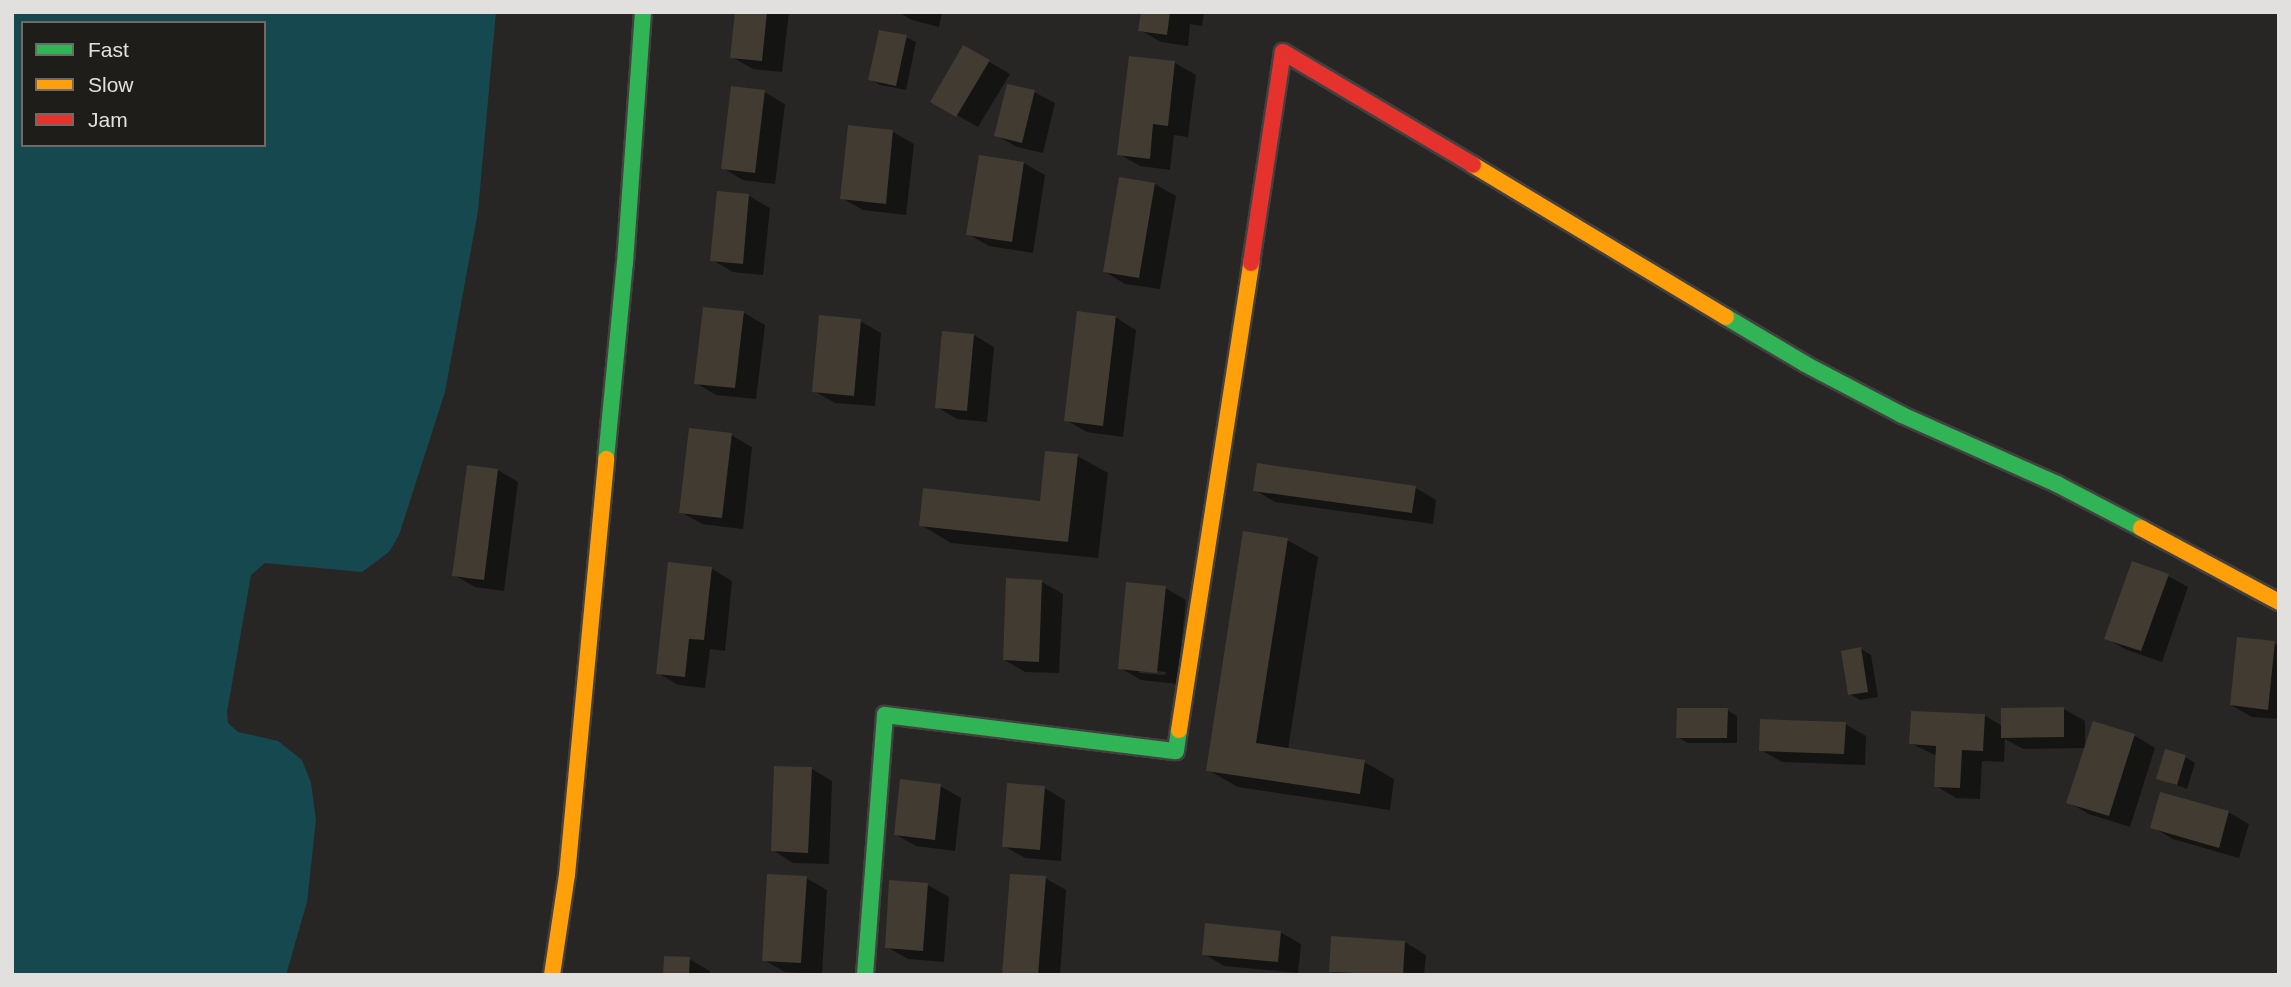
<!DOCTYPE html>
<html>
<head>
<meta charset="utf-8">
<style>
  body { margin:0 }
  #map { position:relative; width:2291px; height:987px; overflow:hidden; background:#272624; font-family:Helvetica,sans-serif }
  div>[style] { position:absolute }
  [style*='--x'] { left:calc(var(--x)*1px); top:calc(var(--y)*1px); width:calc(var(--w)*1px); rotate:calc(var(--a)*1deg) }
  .water>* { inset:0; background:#16494f }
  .shadow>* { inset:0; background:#0007 }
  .building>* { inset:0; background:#413b31 }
  .roads { filter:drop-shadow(2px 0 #424140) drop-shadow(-2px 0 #424140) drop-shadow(0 2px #424140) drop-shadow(0 -2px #424140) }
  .fast>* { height:16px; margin:-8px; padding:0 8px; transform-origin:8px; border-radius:8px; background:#30b455 }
  .slow>* { height:16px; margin:-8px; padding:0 8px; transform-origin:8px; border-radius:8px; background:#ff9f0a }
  .jam>* { height:16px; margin:-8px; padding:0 8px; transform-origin:8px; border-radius:8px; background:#e5322d }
  span { translate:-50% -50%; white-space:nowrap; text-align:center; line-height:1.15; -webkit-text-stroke:5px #1e1d1a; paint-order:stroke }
  .frame { position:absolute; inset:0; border:14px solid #e1e0de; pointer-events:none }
  .legend { position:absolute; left:21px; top:21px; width:245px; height:126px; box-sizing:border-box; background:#1e1d1a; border:2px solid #6c6b68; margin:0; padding:9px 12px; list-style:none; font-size:21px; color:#e1e0de }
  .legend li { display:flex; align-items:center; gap:14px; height:35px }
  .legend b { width:35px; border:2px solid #6c6b68 }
</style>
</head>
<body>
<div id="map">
  <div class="water">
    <i style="clip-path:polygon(evenodd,12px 12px,496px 12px,478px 211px,445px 392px,399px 535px,389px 552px,362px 572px,265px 563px,251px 575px,227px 712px,228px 723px,238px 732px,278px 741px,302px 760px,311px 783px,316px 820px,307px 902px,286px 975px,12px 975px,12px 12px,23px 23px,264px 23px,264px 145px,23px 145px,23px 23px)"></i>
  </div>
  <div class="shadow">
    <i style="clip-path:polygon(737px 12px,789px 12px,782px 72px,753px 69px,732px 57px)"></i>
    <i style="clip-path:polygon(898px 12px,942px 12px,939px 27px,912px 20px)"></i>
    <i style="clip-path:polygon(1143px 12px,1204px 12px,1202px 26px,1190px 24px,1188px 46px,1161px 42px,1140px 30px)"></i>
    <i style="clip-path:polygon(906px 37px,916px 42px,906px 90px,880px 85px,870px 79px)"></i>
    <i style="clip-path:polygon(964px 47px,1010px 74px,978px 127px,932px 101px)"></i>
    <i style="clip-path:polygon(1130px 58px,1175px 63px,1196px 75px,1188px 137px,1174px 135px,1170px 170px,1140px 166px,1119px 154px)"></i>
    <i style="clip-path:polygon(764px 92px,785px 104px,775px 184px,743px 180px,723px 168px)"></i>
    <i style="clip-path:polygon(1034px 92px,1055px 103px,1043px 153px,1017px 147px,996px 135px)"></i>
    <i style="clip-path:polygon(850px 127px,893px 132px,914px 144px,906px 215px,863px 210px,842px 198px)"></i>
    <i style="clip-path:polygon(980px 157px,1024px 163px,1045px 175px,1033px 253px,989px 246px,968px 234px)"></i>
    <i style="clip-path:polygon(1120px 179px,1155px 184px,1176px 196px,1160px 289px,1125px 284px,1105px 272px)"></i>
    <i style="clip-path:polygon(749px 196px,770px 208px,763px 275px,733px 272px,712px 260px)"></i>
    <i style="clip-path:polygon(744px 313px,765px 325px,756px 399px,716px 395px,696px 383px)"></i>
    <i style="clip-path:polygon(1115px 317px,1136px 330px,1123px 437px,1087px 432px,1066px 420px)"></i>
    <i style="clip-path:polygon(860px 321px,881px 333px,875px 406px,835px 403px,814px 391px)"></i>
    <i style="clip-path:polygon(974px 335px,994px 347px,987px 422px,957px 419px,937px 407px)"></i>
    <i style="clip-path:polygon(731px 435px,752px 447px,743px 529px,702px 524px,681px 512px)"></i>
    <i style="clip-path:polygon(1077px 456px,1108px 473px,1098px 558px,951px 543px,921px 525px,1041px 503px)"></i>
    <i style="clip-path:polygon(498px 470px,518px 482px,504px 591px,475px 587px,454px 575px)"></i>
    <i style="clip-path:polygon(1416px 488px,1436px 500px,1433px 524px,1275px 502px,1255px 490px)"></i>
    <i style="clip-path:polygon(1287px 540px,1318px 557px,1288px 750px,1364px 762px,1394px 779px,1390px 810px,1238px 787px,1208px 770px)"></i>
    <i style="clip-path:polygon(712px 569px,732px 581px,725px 651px,710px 649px,705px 688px,678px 685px,658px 673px)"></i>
    <i style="clip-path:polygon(2168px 576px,2188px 587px,2162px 662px,2127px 650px,2106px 638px)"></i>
    <i style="clip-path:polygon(1042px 582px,1063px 594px,1059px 673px,1025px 672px,1005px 660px)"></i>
    <i style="clip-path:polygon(evenodd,1165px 588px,1186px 600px,1177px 684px,1141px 680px,1120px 668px,1165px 588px,1139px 669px,1166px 672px,1165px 675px,1139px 673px,1139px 669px)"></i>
    <i style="clip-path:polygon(2239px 639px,2279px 645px,2279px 719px,2252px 717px,2231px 705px)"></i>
    <i style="clip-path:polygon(1861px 649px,1871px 655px,1878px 697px,1860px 700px,1850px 694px)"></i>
    <i style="clip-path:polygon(2064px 709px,2085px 721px,2085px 748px,2023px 749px,2005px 739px,2004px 762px,1982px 761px,1980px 799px,1956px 798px,1936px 786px,1937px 756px,1910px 743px,1984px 715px,2002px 726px)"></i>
    <i style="clip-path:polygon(1727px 710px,1737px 716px,1737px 743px,1688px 743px,1678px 737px)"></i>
    <i style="clip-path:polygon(2094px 723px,2135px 736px,2155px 748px,2130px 827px,2089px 814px,2068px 802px)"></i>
    <i style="clip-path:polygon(1845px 724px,1866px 736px,1865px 765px,1782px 762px,1761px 750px)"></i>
    <i style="clip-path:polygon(2185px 757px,2195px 763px,2187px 789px,2158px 778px)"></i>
    <i style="clip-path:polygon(812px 769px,832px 781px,829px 864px,793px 863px,773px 850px)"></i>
    <i style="clip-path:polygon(940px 786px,961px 798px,955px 851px,916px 846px,895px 834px)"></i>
    <i style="clip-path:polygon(1044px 788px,1065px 800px,1061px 861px,1025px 858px,1004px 846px)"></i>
    <i style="clip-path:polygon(2228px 812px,2249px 824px,2239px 858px,2173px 839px,2152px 827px)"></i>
    <i style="clip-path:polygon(806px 878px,827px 890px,822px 974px,785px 972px,764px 960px)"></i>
    <i style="clip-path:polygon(1045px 878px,1066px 890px,1060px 975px,1004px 975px)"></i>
    <i style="clip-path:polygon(928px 885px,949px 897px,944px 962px,908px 959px,887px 947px)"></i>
    <i style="clip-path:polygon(1280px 932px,1301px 944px,1298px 973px,1224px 966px,1204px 954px)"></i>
    <i style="clip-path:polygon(1333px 938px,1405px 942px,1426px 955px,1424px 975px,1337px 975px,1331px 971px)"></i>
    <i style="clip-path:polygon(689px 959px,710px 971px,710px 975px,665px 975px)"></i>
  </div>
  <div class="building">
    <i style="clip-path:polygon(735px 12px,767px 12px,762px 61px,730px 58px)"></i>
    <i style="clip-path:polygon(1141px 12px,1170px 12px,1167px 35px,1138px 31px)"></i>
    <i style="clip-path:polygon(879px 30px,907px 35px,896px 86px,868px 80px)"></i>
    <i style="clip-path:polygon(963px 45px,990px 60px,956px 117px,930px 102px)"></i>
    <i style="clip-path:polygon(1129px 56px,1175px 61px,1168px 126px,1153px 124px,1150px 159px,1117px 155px)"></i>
    <i style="clip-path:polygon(1007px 84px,1035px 90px,1022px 143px,994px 136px)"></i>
    <i style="clip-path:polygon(731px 86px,765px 90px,755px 173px,721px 169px)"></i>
    <i style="clip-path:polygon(848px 125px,893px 130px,886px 204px,840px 199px)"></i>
    <i style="clip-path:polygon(979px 155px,1024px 162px,1012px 242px,966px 235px)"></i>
    <i style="clip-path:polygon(1119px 177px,1155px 183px,1139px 278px,1103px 272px)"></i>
    <i style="clip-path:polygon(717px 191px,749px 194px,743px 264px,710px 261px)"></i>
    <i style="clip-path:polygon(703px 307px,744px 311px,735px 388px,694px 384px)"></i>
    <i style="clip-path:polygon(1077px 311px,1116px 316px,1103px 426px,1064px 421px)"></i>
    <i style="clip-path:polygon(819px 315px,861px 319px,854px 396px,812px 392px)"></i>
    <i style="clip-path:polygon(942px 331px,974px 334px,967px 411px,935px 408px)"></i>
    <i style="clip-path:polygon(689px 428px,732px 433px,722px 518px,679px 513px)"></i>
    <i style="clip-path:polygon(1045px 451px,1078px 454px,1068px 542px,919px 526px,923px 488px,1040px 501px)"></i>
    <i style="clip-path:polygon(1257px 463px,1416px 486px,1412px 513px,1253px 491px)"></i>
    <i style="clip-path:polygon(467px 465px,498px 469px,484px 580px,452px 576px)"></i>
    <i style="clip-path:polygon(1243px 531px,1288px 538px,1256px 743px,1365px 760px,1360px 794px,1206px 771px)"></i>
    <i style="clip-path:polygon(2132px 561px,2169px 574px,2141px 651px,2104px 639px)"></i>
    <i style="clip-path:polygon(668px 562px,712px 567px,704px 640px,689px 639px,685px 677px,656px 674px)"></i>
    <i style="clip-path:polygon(1006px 578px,1042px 580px,1039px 662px,1003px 660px)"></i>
    <i style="clip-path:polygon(1126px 582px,1166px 586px,1157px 673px,1118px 669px)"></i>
    <i style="clip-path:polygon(2237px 637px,2275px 641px,2268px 710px,2230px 705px)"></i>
    <i style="clip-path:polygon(1861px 647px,1868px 692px,1848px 695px,1841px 651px)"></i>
    <i style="clip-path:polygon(2064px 707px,2064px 737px,2001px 738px,2001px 708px)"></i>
    <i style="clip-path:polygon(1677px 708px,1728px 708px,1727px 738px,1676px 738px)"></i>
    <i style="clip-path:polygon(1911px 711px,1985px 714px,1983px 751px,1962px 750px,1960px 788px,1934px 787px,1936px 746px,1909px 744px)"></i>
    <i style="clip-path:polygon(1760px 719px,1846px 722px,1844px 754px,1759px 751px)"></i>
    <i style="clip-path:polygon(2093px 721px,2135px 734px,2109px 816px,2066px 803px)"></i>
    <i style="clip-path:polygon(2165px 749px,2186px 755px,2177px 785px,2156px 779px)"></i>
    <i style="clip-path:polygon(774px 766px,812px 767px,808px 853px,771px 851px)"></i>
    <i style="clip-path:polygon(900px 779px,941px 784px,935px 840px,894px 835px)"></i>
    <i style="clip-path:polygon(1007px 783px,1045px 786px,1040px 850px,1002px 847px)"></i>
    <i style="clip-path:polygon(2160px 792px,2229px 811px,2219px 848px,2150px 828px)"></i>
    <i style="clip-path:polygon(767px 874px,807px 876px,801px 963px,762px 961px)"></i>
    <i style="clip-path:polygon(1010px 874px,1046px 876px,1038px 975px,1002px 975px)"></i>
    <i style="clip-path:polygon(889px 880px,928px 883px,923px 951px,885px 948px)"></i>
    <i style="clip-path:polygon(1205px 923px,1281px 931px,1278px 962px,1202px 955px)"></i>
    <i style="clip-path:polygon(1331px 936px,1405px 941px,1403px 975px,1329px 972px)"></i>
    <i style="clip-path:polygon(664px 956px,690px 957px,689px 975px,663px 975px)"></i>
  </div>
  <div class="roads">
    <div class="fast">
      <i style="--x:1726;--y:317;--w:92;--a:30.7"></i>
      <i style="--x:1805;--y:364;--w:110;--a:27.7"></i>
      <i style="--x:1902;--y:415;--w:170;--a:24"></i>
      <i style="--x:2057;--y:484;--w:95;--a:27.6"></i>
      <i style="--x:606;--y:459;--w:197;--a:-84.5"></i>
      <i style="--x:625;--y:263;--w:252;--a:-85.9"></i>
      <i style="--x:865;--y:975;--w:261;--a:-85.6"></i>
      <i style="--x:885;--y:715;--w:293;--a:7.1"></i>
      <i style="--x:1176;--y:751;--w:21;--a:-82"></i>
    </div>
    <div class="slow">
      <i style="--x:1473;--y:165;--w:295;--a:31"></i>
      <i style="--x:2141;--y:528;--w:157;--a:28.2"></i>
      <i style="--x:1179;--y:730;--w:473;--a:-81.2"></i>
      <i style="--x:552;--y:975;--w:101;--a:-81.5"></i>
      <i style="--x:567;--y:875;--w:418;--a:-84.6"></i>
    </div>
    <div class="jam">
      <i style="--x:1251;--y:263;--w:213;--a:-81.4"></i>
      <i style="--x:1283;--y:52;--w:221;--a:30.7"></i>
    </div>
  </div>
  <div class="frame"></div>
  <ul class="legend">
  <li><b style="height:9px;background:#30b455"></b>Fast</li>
  <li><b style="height:9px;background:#ff9f0a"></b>Slow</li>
  <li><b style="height:9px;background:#e5322d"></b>Jam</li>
  </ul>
</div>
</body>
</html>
